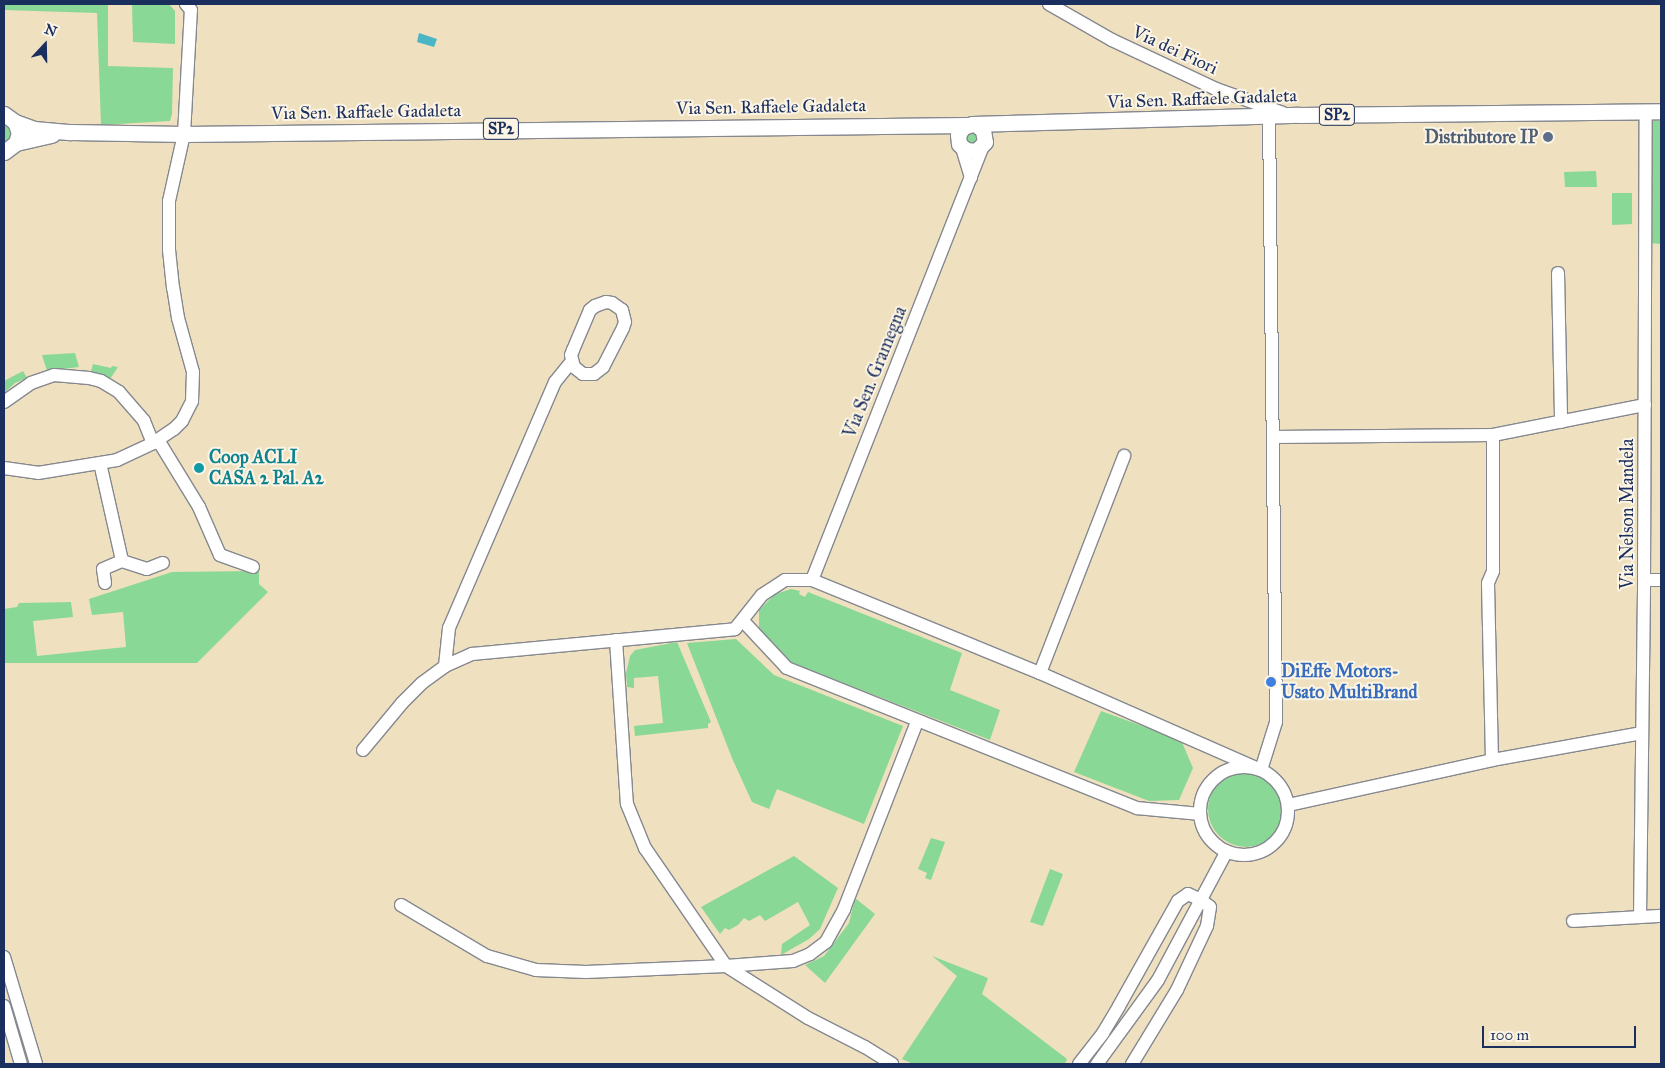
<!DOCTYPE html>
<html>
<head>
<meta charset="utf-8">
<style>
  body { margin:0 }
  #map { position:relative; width:1665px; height:1068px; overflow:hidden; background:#efe0c0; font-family:"IM FELL Great Primer",serif }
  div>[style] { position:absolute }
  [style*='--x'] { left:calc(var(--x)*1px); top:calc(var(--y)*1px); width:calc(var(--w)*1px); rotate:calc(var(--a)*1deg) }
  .green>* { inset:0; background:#8ad896 }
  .round { border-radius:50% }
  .water>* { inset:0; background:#49b5c5 }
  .roads { filter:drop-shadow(1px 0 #85888f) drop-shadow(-1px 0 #85888f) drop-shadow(0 1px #85888f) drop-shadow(0 -1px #85888f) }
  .minor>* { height:12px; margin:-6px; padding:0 6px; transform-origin:6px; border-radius:6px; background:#fff }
  .minor>.ring { margin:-6px; padding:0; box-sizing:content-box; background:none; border:12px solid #fff; border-radius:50% }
  .major>* { height:15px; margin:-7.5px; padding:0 7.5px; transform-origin:7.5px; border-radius:7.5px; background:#fff }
  .dots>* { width:14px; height:14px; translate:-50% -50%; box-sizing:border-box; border:2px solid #fcf5e5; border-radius:50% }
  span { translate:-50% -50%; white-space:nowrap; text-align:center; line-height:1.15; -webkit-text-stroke:4px #fcf5e5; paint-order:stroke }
  .shield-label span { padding:1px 4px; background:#fcf5e5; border:1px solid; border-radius:4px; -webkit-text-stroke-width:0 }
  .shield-label { font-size:16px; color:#1b2f5e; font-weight:700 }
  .street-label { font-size:18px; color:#1b2f5e }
  .service-label { font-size:18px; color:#4e5e75; font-weight:700 }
  .right { translate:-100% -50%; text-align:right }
  .culture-label { font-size:18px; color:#0d838f; font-weight:700 }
  .left { translate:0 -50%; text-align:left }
  .shop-label { font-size:18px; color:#366cbe; font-weight:700 }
  .frame { position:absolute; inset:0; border:5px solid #1b2f5e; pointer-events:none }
  .north { position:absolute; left:20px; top:20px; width:50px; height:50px; -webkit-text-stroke:4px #fcf5e5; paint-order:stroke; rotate:21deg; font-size:14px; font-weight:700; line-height:20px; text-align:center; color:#1b2f5e }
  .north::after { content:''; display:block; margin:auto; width:18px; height:22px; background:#1b2f5e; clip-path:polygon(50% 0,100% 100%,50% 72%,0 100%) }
  .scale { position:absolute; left:1482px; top:1026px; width:154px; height:22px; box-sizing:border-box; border:2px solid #1b2f5e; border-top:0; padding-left:6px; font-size:15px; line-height:18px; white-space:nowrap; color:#1b2f5e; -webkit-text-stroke:4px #fcf5e5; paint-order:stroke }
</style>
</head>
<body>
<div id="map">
  <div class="green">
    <i style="clip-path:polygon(4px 4px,108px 4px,108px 66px,173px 68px,172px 114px,170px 121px,101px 125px,97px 13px,4px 10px)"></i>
    <i style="clip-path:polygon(132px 4px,169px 4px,175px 11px,175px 44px,133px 42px)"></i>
    <i style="clip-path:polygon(1652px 121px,1661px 121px,1661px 244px,1650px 243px)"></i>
    <i style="clip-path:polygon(4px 123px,11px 133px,9px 140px,4px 144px)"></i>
    <i style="clip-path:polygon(974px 131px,979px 138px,970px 148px,962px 135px)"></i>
    <i style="clip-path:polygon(1596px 171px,1597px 187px,1565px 187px,1564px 172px)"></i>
    <i style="clip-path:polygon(1612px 193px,1632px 193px,1632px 224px,1612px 225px)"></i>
    <i style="clip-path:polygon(75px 353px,79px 367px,47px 371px,42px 355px)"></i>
    <i style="clip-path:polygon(93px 364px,111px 368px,112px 366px,118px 367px,110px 379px,91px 371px)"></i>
    <i style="clip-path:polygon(23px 371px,27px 378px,15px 383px,4px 393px,4px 381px)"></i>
    <i style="clip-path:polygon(259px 571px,259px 584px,268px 592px,197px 663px,4px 663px,4px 609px,17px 607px,19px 603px,71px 602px,73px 617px,33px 621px,37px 656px,126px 647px,123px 612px,92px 615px,89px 599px,172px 572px)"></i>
    <i style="clip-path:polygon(791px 589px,800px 591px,799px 594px,805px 597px,808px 592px,962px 653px,950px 690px,1000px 710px,990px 740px,787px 661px,759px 629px,759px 610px,775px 594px)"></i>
    <i style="clip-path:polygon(736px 639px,774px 675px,903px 726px,864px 824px,777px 789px,769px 809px,752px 802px,732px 758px,687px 643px)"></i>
    <i style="clip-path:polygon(677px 642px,711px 722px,708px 724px,708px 728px,635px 736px,634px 726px,663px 723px,658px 676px,634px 678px,634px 688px,627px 687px,626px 673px,630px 656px,635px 650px)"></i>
    <i style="clip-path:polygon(1101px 711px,1181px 740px,1193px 768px,1179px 800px,1149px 801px,1074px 772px)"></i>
    <i class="round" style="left:1208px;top:771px;width:76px;height:76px"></i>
    <i style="clip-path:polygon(931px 838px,945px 842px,931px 880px,925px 878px,927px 873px,918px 869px)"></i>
    <i style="clip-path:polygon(794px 856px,838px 888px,820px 929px,809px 939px,781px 955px,782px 944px,810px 925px,798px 902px,765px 921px,760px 915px,749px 921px,744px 918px,738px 925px,729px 930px,725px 928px,720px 934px,701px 907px)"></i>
    <i style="clip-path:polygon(1050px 869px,1063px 874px,1043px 926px,1030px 922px)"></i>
    <i style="clip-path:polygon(855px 898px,875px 914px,825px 983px,805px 965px,824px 956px,849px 923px)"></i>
    <i style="clip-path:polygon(932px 956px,988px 978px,982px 994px,1067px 1059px,1065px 1064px,913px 1064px,902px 1059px,957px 976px)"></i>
  </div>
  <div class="water">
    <i style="clip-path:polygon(419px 33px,437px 39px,434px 47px,417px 42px)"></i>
  </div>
  <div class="roads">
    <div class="minor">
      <i style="--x:1049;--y:4;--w:73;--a:29.7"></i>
      <i style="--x:1112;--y:40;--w:115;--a:25.2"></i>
      <i style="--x:1216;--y:89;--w:71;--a:19.7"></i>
      <i style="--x:962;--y:148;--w:31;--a:73"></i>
      <i style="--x:1558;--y:273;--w:149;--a:88.8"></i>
      <i style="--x:606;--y:302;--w:6;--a:9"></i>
      <i style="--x:612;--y:303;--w:12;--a:35"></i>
      <i style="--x:622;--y:310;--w:12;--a:76"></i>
      <i style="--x:625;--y:322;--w:6;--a:108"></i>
      <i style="--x:623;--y:328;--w:44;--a:117.1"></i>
      <i style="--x:603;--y:367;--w:11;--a:142"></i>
      <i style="--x:594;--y:374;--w:11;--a:180"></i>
      <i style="--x:583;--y:374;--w:11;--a:-142"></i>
      <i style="--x:574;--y:367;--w:12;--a:-104"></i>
      <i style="--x:571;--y:355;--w:5;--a:-68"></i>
      <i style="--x:573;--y:350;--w:43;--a:-67"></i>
      <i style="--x:590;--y:310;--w:6;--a:-39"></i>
      <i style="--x:595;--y:306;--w:12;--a:-20"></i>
      <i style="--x:4;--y:402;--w:33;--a:-35"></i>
      <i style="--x:31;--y:383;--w:24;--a:-19"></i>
      <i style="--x:54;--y:375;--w:35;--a:5"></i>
      <i style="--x:89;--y:378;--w:12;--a:14"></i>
      <i style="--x:101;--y:381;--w:21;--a:31"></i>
      <i style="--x:119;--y:392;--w:38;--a:49"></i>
      <i style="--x:144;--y:421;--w:24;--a:68"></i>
      <i style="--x:1273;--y:437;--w:220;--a:-0.5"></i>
      <i style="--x:1493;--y:435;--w:155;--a:-11.2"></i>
      <i style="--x:158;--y:440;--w:79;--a:58.5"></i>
      <i style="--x:199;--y:507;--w:52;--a:66.4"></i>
      <i style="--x:220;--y:555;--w:35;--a:20"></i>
      <i style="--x:100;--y:463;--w:100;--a:77.3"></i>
      <i style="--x:122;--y:561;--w:26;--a:18"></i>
      <i style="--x:147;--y:569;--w:17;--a:-21"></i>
      <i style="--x:4;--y:468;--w:34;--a:8"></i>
      <i style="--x:38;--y:473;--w:80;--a:-9.3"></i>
      <i style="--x:117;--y:460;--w:40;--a:-25"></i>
      <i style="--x:153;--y:443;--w:25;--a:-34"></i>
      <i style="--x:174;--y:429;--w:11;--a:-45"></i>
      <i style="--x:182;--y:421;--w:22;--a:-63"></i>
      <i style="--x:192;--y:401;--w:29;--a:-88"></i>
      <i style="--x:193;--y:372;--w:56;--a:-105.5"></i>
      <i style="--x:178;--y:318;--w:30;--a:-99"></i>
      <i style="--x:173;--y:288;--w:38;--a:-96"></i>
      <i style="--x:169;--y:250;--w:49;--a:-90"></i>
      <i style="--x:169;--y:201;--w:69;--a:-77.4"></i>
      <i style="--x:184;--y:134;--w:124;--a:-86.8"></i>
      <i style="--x:191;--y:10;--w:8;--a:-130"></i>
      <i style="--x:812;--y:580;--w:466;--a:-68.5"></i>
      <i style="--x:1644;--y:580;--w:17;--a:0"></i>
      <i style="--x:105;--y:583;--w:14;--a:-98"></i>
      <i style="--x:103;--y:569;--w:21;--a:-23"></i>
      <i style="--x:743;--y:621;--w:64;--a:46.9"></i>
      <i style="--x:787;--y:668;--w:377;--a:21.8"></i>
      <i style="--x:1137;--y:808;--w:63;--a:5.4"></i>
      <i style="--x:616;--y:640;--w:164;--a:86.2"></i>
      <i style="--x:627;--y:804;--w:48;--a:67.8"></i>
      <i style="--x:645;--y:848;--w:143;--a:55.5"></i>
      <i style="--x:726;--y:966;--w:67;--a:-4.3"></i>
      <i style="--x:793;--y:961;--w:18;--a:-22"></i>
      <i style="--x:810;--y:954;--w:20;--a:-37"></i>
      <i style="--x:826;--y:942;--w:38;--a:-61"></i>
      <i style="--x:844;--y:909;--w:201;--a:-68.7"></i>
      <i style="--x:445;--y:666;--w:38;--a:-84"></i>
      <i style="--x:449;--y:628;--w:268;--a:-66.7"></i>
      <i style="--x:555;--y:382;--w:27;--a:-51"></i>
      <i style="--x:1040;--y:673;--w:233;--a:-68.8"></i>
      <i style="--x:363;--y:750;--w:61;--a:-50.3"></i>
      <i style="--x:402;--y:703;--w:28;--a:-45"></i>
      <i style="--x:422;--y:683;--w:29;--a:-36"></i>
      <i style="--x:445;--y:666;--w:30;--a:-24"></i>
      <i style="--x:472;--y:654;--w:264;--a:-5.4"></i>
      <i style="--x:735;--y:629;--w:43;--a:-51.5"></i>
      <i style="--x:762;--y:595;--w:27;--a:-33"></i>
      <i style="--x:785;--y:580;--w:27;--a:0"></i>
      <i style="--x:812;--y:580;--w:246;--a:22.2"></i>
      <i style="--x:1040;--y:673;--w:241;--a:23.7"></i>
      <i style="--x:1261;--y:770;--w:50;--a:-72.6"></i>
      <i style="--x:1276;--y:722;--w:605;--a:-90.66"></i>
      <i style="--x:1492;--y:760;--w:177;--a:-91.3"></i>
      <i style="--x:1488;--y:583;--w:13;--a:-67"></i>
      <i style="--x:1493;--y:571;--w:136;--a:-90"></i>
      <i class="ring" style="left:1200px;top:767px;width:76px;height:76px"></i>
      <i style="--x:1288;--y:805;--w:209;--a:-12.4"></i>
      <i style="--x:1492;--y:760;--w:152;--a:-10.2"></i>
      <i style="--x:401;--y:905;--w:100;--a:30.7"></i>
      <i style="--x:487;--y:956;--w:51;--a:15.9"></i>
      <i style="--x:536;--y:970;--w:50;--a:2.3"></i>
      <i style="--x:586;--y:972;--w:140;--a:-2.5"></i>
      <i style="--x:726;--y:966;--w:97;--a:32.4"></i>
      <i style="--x:808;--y:1018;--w:64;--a:27"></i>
      <i style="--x:865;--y:1047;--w:32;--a:32"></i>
      <i style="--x:1640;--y:917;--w:337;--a:-89.3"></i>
      <i style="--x:1644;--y:580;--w:469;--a:-89.8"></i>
      <i style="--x:1573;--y:921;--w:88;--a:-3.3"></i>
      <i style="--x:4;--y:957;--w:112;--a:73.3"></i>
      <i style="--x:4;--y:1006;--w:60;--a:73.7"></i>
      <i style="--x:1079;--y:1064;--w:39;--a:-52"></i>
      <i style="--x:1103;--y:1033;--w:31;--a:-59"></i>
      <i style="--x:1119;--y:1006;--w:120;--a:-60.7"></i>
      <i style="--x:1178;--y:901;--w:12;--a:-35"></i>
      <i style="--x:1188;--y:894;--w:14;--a:25"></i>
      <i style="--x:1201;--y:900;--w:11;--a:38"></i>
      <i style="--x:1210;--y:907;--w:19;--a:99"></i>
      <i style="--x:1207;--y:926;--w:71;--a:115.1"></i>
      <i style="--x:1177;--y:990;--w:87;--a:121.3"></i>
      <i style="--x:1097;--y:1064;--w:104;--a:-54"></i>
      <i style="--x:1158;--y:980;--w:146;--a:-61.9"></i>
    </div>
    <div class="major">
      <i style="--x:4;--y:114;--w:14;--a:36"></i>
      <i style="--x:15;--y:122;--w:12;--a:70"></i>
      <i style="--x:19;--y:133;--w:10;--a:107"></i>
      <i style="--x:16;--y:143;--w:15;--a:143"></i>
      <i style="--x:15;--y:122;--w:20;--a:20"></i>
      <i style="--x:34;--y:129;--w:37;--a:5"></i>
      <i style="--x:71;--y:132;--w:113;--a:1"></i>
      <i style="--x:184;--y:134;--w:784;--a:-0.66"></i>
      <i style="--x:976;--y:125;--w:9;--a:36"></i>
      <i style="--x:983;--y:130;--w:12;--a:81"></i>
      <i style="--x:985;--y:142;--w:13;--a:135"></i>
      <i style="--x:976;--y:151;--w:10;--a:-174"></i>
      <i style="--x:966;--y:150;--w:9;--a:-139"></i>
      <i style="--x:959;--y:144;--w:9;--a:-96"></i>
      <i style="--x:958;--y:135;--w:9;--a:-58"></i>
      <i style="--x:963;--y:127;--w:9;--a:-18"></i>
      <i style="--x:972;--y:124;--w:327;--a:-1.6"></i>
      <i style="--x:1299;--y:115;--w:362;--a:-0.6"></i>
      <i style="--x:16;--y:143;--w:37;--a:-13"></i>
    </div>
  </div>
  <div class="dots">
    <i style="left:1548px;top:137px;background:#5c6f8a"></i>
    <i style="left:199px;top:468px;background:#0f9aa8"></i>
    <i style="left:1271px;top:682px;background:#3f7fe0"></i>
  </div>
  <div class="shield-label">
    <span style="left:1337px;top:115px">SP2</span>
    <span style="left:501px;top:129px">SP2</span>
  </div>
  <div class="street-label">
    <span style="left:1175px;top:50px;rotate:25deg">Via dei Fiori</span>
    <span style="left:1202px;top:99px;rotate:-2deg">Via Sen. Raffaele Gadaleta</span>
    <span style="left:771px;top:107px;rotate:-1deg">Via Sen. Raffaele Gadaleta</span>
    <span style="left:366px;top:112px;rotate:-1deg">Via Sen. Raffaele Gadaleta</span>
    <span style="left:875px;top:372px;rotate:-68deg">Via Sen. Gramegna</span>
    <span style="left:1627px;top:514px;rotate:-90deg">Via Nelson Mandela</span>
  </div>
  <div class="service-label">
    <span class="right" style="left:1538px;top:137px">Distributore IP</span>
  </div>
  <div class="culture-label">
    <span class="left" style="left:209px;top:468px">Coop ACLI<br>CASA 2 Pal. A2</span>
  </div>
  <div class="shop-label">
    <span class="left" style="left:1281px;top:682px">DiEffe Motors-<br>Usato MultiBrand</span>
  </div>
  <div class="frame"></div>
  <div class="north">N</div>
  <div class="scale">100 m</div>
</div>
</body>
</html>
